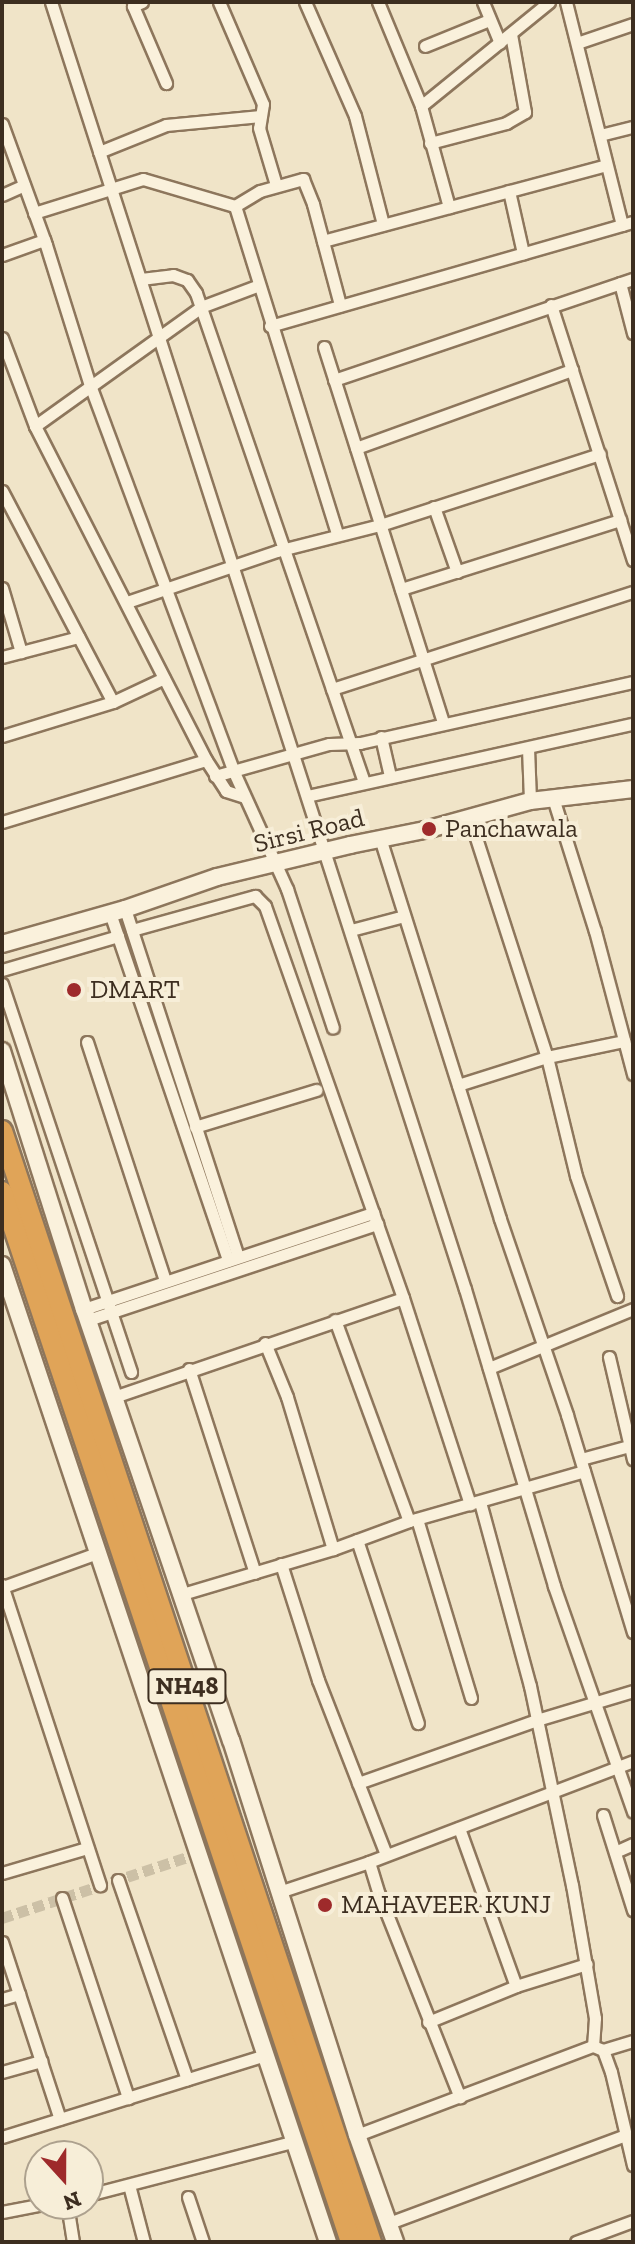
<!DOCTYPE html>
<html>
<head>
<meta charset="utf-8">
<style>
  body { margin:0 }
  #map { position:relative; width:635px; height:2244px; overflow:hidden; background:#f0e4c8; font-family:"Zilla Slab",serif }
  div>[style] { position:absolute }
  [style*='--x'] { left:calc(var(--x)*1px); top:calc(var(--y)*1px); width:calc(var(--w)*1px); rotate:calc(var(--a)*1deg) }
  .street-tunnel>* { height:11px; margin-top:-5.5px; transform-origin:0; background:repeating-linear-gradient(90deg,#ccc0a6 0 11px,transparent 0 16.5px) }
  .roads { filter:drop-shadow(2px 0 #8d765c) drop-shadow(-2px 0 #8d765c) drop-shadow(0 2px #8d765c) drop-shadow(0 -2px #8d765c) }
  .street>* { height:11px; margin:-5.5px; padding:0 5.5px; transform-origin:5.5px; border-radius:5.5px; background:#faf1dc }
  .secondary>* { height:16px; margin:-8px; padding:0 8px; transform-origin:8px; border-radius:8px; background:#faf1dc }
  .highway>* { height:20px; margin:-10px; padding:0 10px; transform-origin:10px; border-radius:10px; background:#e0a458 }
  .dots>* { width:22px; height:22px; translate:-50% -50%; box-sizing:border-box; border:4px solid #f7eed8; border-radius:50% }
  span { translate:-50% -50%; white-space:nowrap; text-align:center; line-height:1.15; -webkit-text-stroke:8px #f7eed8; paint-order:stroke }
  .shield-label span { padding:2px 6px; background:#f7eed8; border:2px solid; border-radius:6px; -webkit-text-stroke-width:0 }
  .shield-label { font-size:24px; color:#3d2e20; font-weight:700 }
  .poi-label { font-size:26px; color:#3d2e20 }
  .left { translate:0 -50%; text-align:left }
  .street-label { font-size:26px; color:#3d2e20 }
  .frame { position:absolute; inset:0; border:4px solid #3d2e20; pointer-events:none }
  .north { position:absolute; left:24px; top:2140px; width:80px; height:80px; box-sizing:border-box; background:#f7eed8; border:2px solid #ada18e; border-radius:50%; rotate:159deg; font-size:22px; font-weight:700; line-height:32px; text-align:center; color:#3d2e20 }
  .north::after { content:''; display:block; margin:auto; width:28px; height:36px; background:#9e2a2b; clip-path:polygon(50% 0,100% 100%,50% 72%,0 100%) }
</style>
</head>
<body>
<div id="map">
  <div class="street-tunnel">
    <i style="--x:2;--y:1918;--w:208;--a:-18.2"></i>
  </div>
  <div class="roads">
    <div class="street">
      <i style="--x:51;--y:2;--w:1352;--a:72.17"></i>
      <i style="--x:465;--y:1289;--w:310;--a:73.3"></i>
      <i style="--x:554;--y:1586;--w:239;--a:70.7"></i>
      <i style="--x:142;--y:2;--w:10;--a:156"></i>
      <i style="--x:133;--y:6;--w:84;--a:66.8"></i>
      <i style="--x:219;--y:2;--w:111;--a:66.7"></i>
      <i style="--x:263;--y:104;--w:24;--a:99"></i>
      <i style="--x:259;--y:128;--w:59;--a:73.4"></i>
      <i style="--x:305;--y:2;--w:124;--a:66.3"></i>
      <i style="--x:355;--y:116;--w:112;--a:75.5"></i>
      <i style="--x:378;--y:2;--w:113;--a:67.5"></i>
      <i style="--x:421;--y:106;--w:105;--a:74.5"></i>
      <i style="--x:483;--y:2;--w:44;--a:67.5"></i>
      <i style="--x:566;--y:2;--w:230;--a:75.9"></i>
      <i style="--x:577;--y:43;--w:59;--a:-18.7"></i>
      <i style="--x:425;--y:46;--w:69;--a:-22.1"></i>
      <i style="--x:421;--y:106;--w:165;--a:-39.1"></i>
      <i style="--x:2;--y:124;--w:129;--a:70"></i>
      <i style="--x:46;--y:245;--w:147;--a:72.6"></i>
      <i style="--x:90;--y:385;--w:411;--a:69.6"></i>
      <i style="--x:233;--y:770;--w:131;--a:65.6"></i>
      <i style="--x:287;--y:889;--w:146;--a:71.7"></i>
      <i style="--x:600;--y:135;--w:34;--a:-14"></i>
      <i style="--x:430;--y:143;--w:79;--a:-14.7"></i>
      <i style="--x:506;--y:123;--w:22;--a:-30"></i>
      <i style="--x:525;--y:112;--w:79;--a:-100.2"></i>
      <i style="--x:99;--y:152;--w:72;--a:-21.9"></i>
      <i style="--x:166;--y:125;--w:95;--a:-5.4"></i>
      <i style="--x:509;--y:191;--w:64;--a:77.3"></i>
      <i style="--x:2;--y:195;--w:24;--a:-24"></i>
      <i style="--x:235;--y:206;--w:343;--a:72.7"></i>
      <i style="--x:235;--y:206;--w:29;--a:-31"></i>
      <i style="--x:260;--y:191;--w:45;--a:-15.6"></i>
      <i style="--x:303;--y:179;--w:27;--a:68"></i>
      <i style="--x:313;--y:204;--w:105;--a:75"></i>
      <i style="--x:34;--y:213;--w:114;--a:-17.3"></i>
      <i style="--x:143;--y:179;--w:96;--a:16.4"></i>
      <i style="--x:323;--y:241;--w:293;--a:-15"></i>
      <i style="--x:2;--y:255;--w:45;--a:-19.7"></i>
      <i style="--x:141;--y:279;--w:32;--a:-7"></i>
      <i style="--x:173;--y:275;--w:15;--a:20"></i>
      <i style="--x:187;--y:280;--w:16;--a:55"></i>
      <i style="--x:196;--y:293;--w:517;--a:71.04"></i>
      <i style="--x:620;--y:283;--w:52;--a:75.4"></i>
      <i style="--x:551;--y:305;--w:268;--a:72.2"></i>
      <i style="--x:270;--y:326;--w:378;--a:-16"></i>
      <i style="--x:2;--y:338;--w:94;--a:69.4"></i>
      <i style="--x:35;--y:426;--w:375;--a:62.9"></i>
      <i style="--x:206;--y:760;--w:37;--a:57"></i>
      <i style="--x:226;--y:791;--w:19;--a:18"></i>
      <i style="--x:324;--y:347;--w:394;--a:72.4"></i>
      <i style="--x:334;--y:380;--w:316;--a:-18.7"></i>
      <i style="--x:35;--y:426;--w:204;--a:-35.6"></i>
      <i style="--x:201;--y:307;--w:60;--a:-20.6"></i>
      <i style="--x:356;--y:448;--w:230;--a:-19.9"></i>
      <i style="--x:2;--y:491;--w:238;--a:62.3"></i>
      <i style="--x:434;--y:507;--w:69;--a:70.5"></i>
      <i style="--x:2;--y:588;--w:67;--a:73.5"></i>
      <i style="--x:401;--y:589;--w:230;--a:-17.5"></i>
      <i style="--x:127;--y:602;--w:158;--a:-18.8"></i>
      <i style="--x:277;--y:551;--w:106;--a:-14.2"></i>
      <i style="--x:380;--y:525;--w:231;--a:-17.9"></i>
      <i style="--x:2;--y:657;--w:79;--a:-14.7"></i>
      <i style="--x:332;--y:689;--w:316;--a:-17.9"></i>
      <i style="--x:2;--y:736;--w:116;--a:-17"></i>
      <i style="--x:113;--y:702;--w:56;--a:-25.2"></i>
      <i style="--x:381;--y:737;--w:39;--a:77"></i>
      <i style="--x:528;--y:748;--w:53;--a:87.8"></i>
      <i style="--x:215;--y:776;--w:118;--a:-15.7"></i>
      <i style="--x:329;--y:744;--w:31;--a:-2"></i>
      <i style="--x:360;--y:743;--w:280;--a:-12.6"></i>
      <i style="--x:307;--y:796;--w:334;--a:-12.5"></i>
      <i style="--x:553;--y:798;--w:139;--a:72.5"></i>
      <i style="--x:595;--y:931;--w:148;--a:75.1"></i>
      <i style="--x:469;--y:816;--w:253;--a:72.1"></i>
      <i style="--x:547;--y:1057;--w:122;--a:76.3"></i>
      <i style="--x:576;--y:1176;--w:127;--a:71.1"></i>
      <i style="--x:2;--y:822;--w:213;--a:-16.9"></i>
      <i style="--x:380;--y:838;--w:399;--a:72.5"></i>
      <i style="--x:500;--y:1219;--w:207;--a:71.1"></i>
      <i style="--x:567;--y:1415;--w:227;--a:73.1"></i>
      <i style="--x:125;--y:909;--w:365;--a:72"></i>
      <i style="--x:110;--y:913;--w:367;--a:71.2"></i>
      <i style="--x:132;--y:930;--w:128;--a:-15.5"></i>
      <i style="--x:255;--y:896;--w:14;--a:45"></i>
      <i style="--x:265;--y:906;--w:416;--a:70.6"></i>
      <i style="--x:403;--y:1298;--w:217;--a:72"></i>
      <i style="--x:351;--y:930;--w:55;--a:-14.8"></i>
      <i style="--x:2;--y:970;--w:121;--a:-16.3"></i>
      <i style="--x:2;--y:984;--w:409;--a:71.6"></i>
      <i style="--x:87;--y:1042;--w:251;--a:71.9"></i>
      <i style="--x:458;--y:1085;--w:93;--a:-17.5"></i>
      <i style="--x:547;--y:1057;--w:79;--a:-11.7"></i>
      <i style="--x:195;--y:1127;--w:127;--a:-17"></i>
      <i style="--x:84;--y:1309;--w:305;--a:-18.4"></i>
      <i style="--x:88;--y:1320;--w:305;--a:-18.4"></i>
      <i style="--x:335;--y:1320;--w:214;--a:69.8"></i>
      <i style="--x:265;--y:1343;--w:58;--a:67.8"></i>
      <i style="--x:287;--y:1397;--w:159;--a:73.2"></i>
      <i style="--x:609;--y:1357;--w:105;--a:76.8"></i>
      <i style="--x:489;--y:1368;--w:156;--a:-22.3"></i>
      <i style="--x:189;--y:1369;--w:214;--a:72.1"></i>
      <i style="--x:114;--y:1397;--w:305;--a:-18.9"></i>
      <i style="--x:581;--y:1459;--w:54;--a:-15.1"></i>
      <i style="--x:480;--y:1502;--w:191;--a:74.8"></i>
      <i style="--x:530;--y:1686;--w:203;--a:78.1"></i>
      <i style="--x:572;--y:1885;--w:135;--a:80.2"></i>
      <i style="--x:595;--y:2018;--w:28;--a:94"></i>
      <i style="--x:593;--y:2046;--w:11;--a:22"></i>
      <i style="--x:603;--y:2050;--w:23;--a:70"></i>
      <i style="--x:611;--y:2072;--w:96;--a:76.7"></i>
      <i style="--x:417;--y:1519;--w:187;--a:73.2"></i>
      <i style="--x:357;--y:1540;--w:193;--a:71.6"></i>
      <i style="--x:281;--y:1564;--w:122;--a:72.3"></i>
      <i style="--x:318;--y:1680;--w:187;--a:68.7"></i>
      <i style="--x:2;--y:1585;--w:316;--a:71.9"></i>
      <i style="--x:3;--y:1587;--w:100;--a:-19.9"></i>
      <i style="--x:179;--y:1595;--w:161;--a:-16.6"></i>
      <i style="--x:333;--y:1549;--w:81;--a:-20.2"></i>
      <i style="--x:409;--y:1521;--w:182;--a:-15.9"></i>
      <i style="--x:358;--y:1783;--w:190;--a:-19.4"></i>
      <i style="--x:537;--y:1720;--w:100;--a:-16.8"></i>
      <i style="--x:603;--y:1815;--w:100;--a:72.5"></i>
      <i style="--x:459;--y:1828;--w:168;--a:70.2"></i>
      <i style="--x:615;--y:1852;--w:20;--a:-24"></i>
      <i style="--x:369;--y:1862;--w:34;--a:73"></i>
      <i style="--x:379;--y:1894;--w:219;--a:68.3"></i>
      <i style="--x:2;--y:1873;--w:89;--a:-16.4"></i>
      <i style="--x:118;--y:1880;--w:211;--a:70.9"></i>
      <i style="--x:279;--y:1892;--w:95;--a:-18.4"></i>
      <i style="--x:369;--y:1862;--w:283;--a:-20.9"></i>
      <i style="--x:62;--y:1898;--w:211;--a:71.7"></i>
      <i style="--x:2;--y:1942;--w:186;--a:71.9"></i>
      <i style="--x:2;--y:1999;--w:18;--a:-16"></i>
      <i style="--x:428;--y:2022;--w:95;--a:-22.2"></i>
      <i style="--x:516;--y:1986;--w:74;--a:-17.2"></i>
      <i style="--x:603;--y:2050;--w:31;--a:-17"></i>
      <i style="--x:2;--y:2072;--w:41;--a:-15.8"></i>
      <i style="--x:357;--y:2135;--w:252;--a:-20.7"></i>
      <i style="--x:2;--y:2137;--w:275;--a:-17.3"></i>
      <i style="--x:129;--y:2185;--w:59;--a:75.3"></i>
      <i style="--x:88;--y:2195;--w:214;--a:-14.6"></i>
      <i style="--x:188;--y:2197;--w:47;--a:71.6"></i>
      <i style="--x:67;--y:2204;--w:38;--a:81"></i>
      <i style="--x:2;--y:2212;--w:43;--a:-10.8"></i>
      <i style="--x:389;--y:2223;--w:252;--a:-20.4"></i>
      <i style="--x:576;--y:2242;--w:61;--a:-20.2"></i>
    </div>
    <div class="secondary">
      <i style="--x:2;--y:944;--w:128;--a:-15.9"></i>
      <i style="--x:125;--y:909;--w:97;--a:-19.2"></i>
      <i style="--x:217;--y:877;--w:137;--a:-13.5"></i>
      <i style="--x:350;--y:845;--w:81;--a:-11.4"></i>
      <i style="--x:429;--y:829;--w:105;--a:-15.5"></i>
      <i style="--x:530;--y:801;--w:104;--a:-6.6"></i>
      <i style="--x:2;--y:1051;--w:271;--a:72.4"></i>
      <i style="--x:84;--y:1309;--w:455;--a:71.2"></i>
      <i style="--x:231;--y:1740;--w:415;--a:72.3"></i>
      <i style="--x:357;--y:2135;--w:114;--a:70.4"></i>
      <i style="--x:2;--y:1265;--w:1030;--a:71.55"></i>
    </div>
    <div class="highway">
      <i style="--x:2;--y:1131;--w:1171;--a:71.63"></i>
      <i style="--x:2;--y:1192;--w:1106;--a:71.61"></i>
    </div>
  </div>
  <div class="dots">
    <i style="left:429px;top:829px;background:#9e2a2b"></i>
    <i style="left:74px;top:990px;background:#9e2a2b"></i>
    <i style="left:325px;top:1905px;background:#9e2a2b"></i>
  </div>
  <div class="shield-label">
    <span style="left:187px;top:1686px">NH48</span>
  </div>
  <div class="poi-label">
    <span class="left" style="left:445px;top:829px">Panchawala</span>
    <span class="left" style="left:90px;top:990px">DMART</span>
    <span class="left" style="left:341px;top:1905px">MAHAVEER KUNJ</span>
  </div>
  <div class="street-label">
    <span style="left:309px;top:831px;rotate:-14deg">Sirsi Road</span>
  </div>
  <div class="frame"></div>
  <div class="north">N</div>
</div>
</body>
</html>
